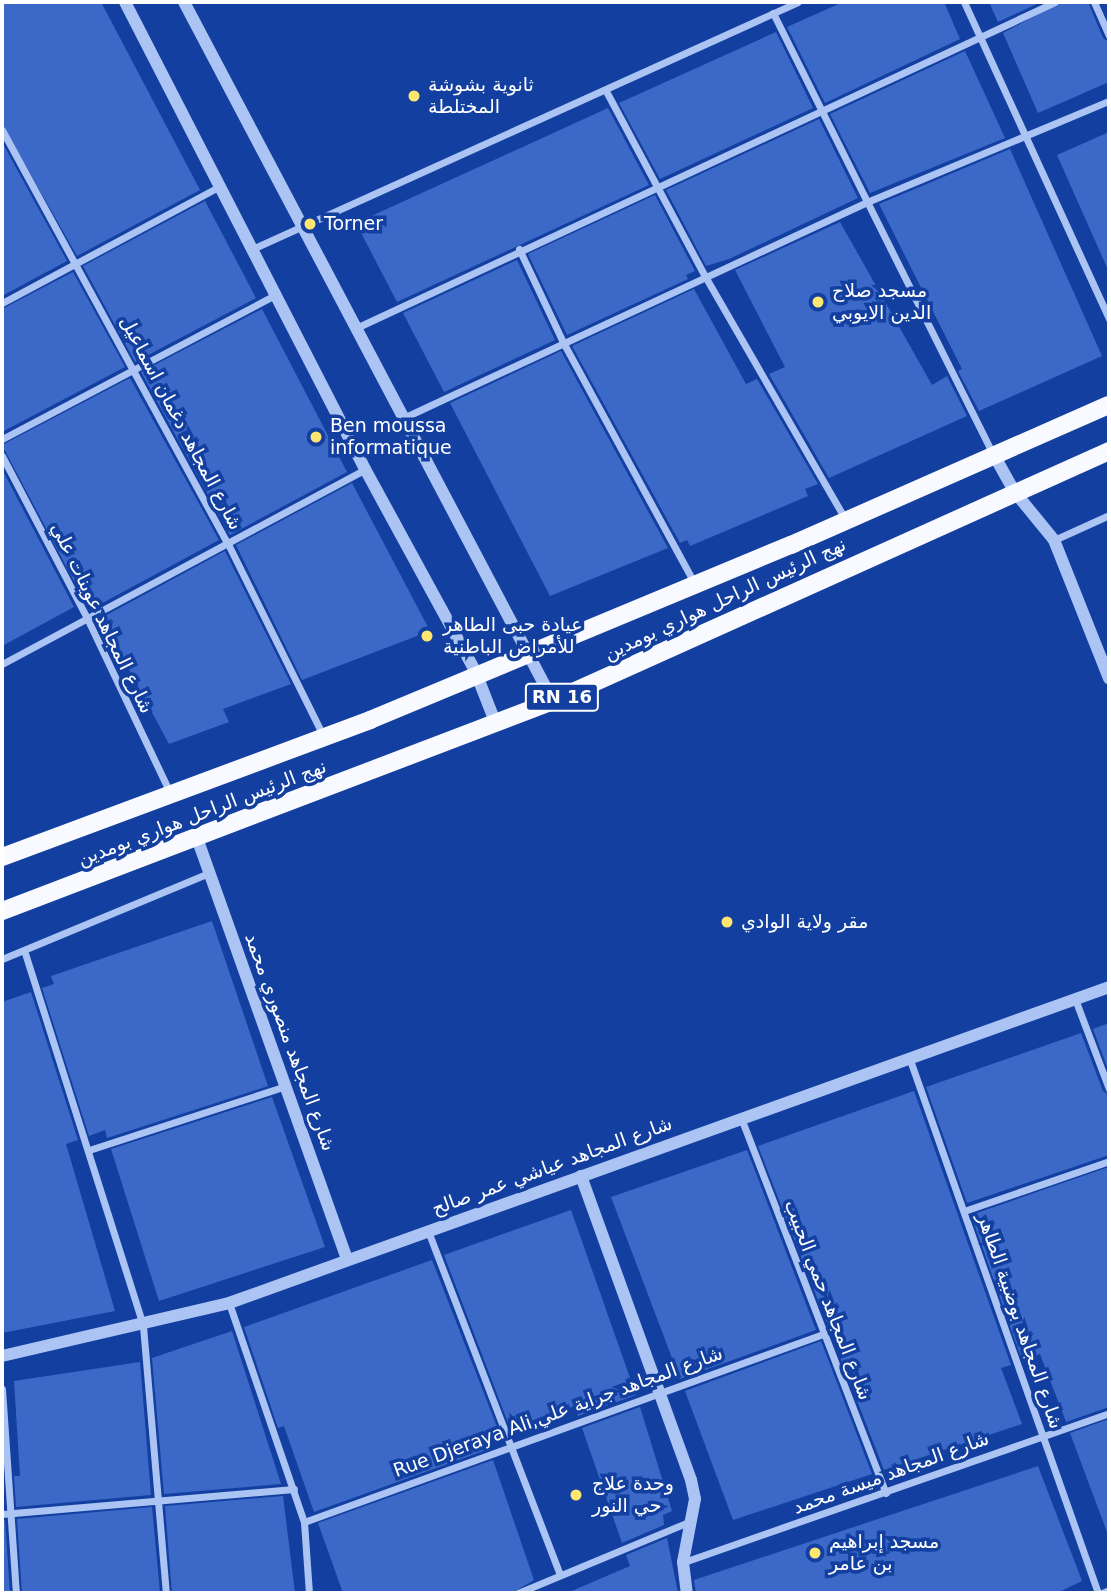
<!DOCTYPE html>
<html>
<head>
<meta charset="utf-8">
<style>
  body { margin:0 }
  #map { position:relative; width:1111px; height:1595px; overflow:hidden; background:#1340a0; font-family:"DejaVu Sans",Cairo,sans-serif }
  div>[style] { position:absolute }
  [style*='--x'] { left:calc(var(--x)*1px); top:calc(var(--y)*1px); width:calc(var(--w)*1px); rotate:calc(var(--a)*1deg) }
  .building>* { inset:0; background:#3c69c7 }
  .minor>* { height:7px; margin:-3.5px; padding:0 3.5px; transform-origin:3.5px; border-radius:3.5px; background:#abc4f4 }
  .tertiary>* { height:12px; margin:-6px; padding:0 6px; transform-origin:6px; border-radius:6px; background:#abc4f4 }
  .primary>* { height:18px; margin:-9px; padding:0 9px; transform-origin:9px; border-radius:9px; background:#f9faff }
  .dots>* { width:19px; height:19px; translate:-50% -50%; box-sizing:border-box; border:4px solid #1340a0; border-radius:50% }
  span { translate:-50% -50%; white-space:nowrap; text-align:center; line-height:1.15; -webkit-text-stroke:7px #1340a0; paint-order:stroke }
  .shield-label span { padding:2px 5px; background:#1340a0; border:2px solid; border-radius:5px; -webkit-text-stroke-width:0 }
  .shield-label { font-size:18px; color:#fff; font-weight:700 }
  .poi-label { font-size:19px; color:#fff }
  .left { translate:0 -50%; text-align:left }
  .street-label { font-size:19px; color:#fff }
  .frame { position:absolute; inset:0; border:4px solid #fff; pointer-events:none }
</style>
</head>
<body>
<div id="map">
  <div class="building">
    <i style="clip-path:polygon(2px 2px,101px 2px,200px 190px,77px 256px,2px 124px)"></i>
    <i style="clip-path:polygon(843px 2px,944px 2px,960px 39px,825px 103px,787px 27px)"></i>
    <i style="clip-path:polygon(989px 2px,1041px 2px,998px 22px)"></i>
    <i style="clip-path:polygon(1061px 2px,1088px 2px,1103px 38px,1109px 42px,1109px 82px,1038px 113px,1003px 33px)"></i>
    <i style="clip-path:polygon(776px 32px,813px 108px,660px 179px,619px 103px)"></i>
    <i style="clip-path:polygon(965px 51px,1005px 138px,870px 193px,830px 114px)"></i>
    <i style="clip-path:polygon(608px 108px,649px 185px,397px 302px,356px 223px)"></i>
    <i style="clip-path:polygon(819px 119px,858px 198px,729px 259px,706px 266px,666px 190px)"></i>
    <i style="clip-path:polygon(1109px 132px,1109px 272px,1057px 155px)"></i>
    <i style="clip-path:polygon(2px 142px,67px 261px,2px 296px)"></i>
    <i style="clip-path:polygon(1010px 149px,1102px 356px,979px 411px,958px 371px,962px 369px,879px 204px)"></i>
    <i style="clip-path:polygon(655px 195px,695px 271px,686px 275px,688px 279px,567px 335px,528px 254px)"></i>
    <i style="clip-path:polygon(205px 201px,256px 298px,135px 362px,83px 266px)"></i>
    <i style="clip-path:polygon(840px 222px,932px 385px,947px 376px,967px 416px,829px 478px,769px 374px,785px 367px,735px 270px)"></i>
    <i style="clip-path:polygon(517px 260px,555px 340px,444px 392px,403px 313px)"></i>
    <i style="clip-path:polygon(73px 272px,125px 367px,2px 432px,2px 309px)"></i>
    <i style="clip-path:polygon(694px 289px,746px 384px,757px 379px,818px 484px,805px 489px,808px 496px,690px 546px,687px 540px,680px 543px,572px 346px)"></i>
    <i style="clip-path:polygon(262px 309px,347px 472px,230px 535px,141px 372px)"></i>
    <i style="clip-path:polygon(561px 351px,668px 548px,550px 596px,450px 403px)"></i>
    <i style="clip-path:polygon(130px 378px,219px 540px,95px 607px,91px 599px,85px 602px,2px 445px)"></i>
    <i style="clip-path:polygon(2px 469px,74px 607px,2px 646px)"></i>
    <i style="clip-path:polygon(352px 483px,430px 631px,302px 680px,236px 545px)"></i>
    <i style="clip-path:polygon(225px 551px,291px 684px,223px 709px,229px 722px,169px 744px,101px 618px)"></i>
    <i style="clip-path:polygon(212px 921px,268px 1086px,107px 1138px,105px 1130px,89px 1136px,42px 988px,54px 984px,51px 976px)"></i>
    <i style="clip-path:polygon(31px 992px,78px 1140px,66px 1144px,115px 1311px,2px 1333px,2px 1002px)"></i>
    <i style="clip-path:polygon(1109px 1023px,1109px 1072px,1093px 1029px)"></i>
    <i style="clip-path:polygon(1081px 1033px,1103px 1091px,1109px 1095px,1109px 1155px,967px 1203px,926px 1087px)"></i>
    <i style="clip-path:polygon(914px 1091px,1011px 1365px,1001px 1368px,1022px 1424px,884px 1470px,758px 1146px)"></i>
    <i style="clip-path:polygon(272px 1097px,325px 1247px,159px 1301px,111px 1149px)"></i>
    <i style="clip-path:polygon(747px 1150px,816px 1330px,680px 1379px,611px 1197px)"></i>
    <i style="clip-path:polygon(1109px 1167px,1109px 1407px,1066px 1422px,1040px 1354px,1022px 1360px,971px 1215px)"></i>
    <i style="clip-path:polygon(571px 1210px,636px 1395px,578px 1416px,574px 1406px,510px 1428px,444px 1255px)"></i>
    <i style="clip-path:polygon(432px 1260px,499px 1432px,484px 1437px,489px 1449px,314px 1512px,284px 1426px,278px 1428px,244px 1327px)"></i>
    <i style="clip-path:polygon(232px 1331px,281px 1484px,164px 1494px,152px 1358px)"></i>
    <i style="clip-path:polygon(821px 1341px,872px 1474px,733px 1520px,685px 1391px)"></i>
    <i style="clip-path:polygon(140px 1362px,151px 1495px,16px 1507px,14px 1476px,20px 1476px,14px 1381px)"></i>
    <i style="clip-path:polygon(640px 1407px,672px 1511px,663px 1515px,664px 1525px,622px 1543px,582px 1428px)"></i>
    <i style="clip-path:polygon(1109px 1419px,1109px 1532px,1107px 1532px,1070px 1433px)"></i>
    <i style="clip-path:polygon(493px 1460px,534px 1580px,512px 1593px,343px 1593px,318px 1523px)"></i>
    <i style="clip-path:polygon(1038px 1466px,1082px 1581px,1057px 1593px,696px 1593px,694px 1580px)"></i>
    <i style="clip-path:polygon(283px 1496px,295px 1593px,172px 1593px,165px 1506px)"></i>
    <i style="clip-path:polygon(152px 1507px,160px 1593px,22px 1593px,17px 1519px)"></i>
    <i style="clip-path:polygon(2px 1520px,5px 1520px,10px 1593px,2px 1593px)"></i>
    <i style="clip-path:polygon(667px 1538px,678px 1593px,567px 1593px,630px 1566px,626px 1555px)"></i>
  </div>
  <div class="minor">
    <i style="--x:964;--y:2;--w:349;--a:65.4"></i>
    <i style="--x:1094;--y:2;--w:37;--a:66"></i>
    <i style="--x:773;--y:13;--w:493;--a:63.5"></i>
    <i style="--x:606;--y:91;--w:212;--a:61.9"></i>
    <i style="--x:706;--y:278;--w:280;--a:60"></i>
    <i style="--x:2;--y:130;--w:472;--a:61.4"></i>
    <i style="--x:228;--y:544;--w:213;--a:63.6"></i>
    <i style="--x:252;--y:249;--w:599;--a:-24.34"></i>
    <i style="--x:519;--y:249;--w:105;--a:64.7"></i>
    <i style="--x:564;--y:344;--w:276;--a:61.4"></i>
    <i style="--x:2;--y:303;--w:245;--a:-28.2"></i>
    <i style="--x:356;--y:328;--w:771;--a:-25"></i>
    <i style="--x:401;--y:419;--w:514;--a:-24.97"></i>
    <i style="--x:867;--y:202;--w:262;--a:-22.7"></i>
    <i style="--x:2;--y:439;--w:311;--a:-27.8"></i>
    <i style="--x:2;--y:456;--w:183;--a:62.3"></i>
    <i style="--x:87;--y:618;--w:196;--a:64.6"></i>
    <i style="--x:1054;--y:540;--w:60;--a:-24.4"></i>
    <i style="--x:2;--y:664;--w:412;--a:-28.2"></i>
    <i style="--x:24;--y:950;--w:394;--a:72.4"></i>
    <i style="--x:143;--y:1326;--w:268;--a:85.1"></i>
    <i style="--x:2;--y:959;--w:224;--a:-22.6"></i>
    <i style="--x:1075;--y:999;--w:96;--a:69.3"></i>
    <i style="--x:910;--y:1060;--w:565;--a:70.57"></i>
    <i style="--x:741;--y:1118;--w:402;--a:68.9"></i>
    <i style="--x:89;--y:1150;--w:207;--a:-18"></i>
    <i style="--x:964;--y:1211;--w:153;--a:-19"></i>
    <i style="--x:428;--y:1231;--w:368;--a:69"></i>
    <i style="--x:229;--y:1303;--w:231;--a:71.1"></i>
    <i style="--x:304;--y:1522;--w:71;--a:86"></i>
    <i style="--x:2;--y:1389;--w:204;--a:86.1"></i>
    <i style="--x:2;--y:1514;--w:293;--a:-4.9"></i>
    <i style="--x:304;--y:1522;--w:552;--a:-19.91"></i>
    <i style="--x:684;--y:1562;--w:450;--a:-19.3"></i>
    <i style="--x:518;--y:1593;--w:187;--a:-22.6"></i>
    <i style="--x:1102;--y:1593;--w:8;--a:-23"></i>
  </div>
  <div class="tertiary">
    <i style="--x:125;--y:2;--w:525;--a:62.8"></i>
    <i style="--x:365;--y:469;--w:232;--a:61.4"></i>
    <i style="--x:476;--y:673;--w:55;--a:68.6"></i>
    <i style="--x:184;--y:2;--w:790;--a:62.17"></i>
    <i style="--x:994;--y:455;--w:41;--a:60.9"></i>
    <i style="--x:1014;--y:491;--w:63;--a:50.8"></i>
    <i style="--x:1054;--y:540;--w:149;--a:68.3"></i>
    <i style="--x:197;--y:838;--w:447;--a:70.4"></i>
    <i style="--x:581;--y:1176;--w:323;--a:70.1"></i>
    <i style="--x:691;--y:1480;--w:19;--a:78"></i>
    <i style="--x:695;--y:1499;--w:64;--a:100.8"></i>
    <i style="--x:683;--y:1562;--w:31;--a:83"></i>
    <i style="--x:2;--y:1356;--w:233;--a:-13.1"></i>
    <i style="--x:229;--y:1303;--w:935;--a:-19.75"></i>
  </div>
  <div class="primary">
    <i style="--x:2;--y:857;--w:393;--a:-20.4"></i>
    <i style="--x:370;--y:720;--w:456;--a:-22.6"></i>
    <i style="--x:791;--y:545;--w:347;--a:-23.8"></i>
    <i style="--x:2;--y:911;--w:590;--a:-20.86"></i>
    <i style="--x:553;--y:701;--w:610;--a:-24.21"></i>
  </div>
  <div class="dots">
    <i style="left:414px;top:96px;background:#ffe66f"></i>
    <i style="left:310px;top:224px;background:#ffe66f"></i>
    <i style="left:818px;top:302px;background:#ffe66f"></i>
    <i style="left:316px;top:437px;background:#ffe66f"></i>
    <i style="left:427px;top:636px;background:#ffe66f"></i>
    <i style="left:727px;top:922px;background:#ffe66f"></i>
    <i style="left:576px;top:1495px;background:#ffe66f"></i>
    <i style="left:815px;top:1553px;background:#ffe66f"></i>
  </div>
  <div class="shield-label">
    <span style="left:562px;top:697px">RN 16</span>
  </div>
  <div class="poi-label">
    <span class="left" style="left:428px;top:96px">ثانوية بشوشة<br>المختلطة</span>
    <span class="left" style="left:324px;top:224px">Torner</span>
    <span class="left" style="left:832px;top:302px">مسجد صلاح<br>الدين الايوبي</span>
    <span class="left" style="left:330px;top:437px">Ben moussa<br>informatique</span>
    <span class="left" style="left:443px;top:636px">عيادة حبى الطاهر<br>للأمراض الباطنية</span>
    <span class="left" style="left:741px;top:922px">مقر ولاية الوادي</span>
    <span class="left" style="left:592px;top:1495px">وحدة علاج<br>حي النور</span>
    <span class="left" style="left:829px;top:1553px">مسجد إبراهيم<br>بن عامر</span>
  </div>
  <div class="street-label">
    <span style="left:181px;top:423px;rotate:62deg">شارع المجاهد دغمان اسماعيل</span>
    <span style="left:725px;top:599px;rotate:-25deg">نهج الرئيس الراحل هواري بومدين</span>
    <span style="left:102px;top:618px;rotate:64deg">شارع المجاهد عوينات علي</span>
    <span style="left:202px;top:813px;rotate:-21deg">نهج الرئيس الراحل هواري بومدين</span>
    <span style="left:290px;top:1042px;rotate:70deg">شارع المجاهد منصوري محمد</span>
    <span style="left:552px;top:1166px;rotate:-20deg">شارع المجاهد عياشي عمر صالح</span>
    <span style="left:828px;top:1300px;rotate:69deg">شارع المجاهد حمي الحبيب</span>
    <span style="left:1020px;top:1321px;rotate:71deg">شارع المجاهد بوضبية الطاهر</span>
    <span style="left:558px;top:1412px;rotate:-20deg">Rue Djeraya Ali,شارع المجاهد جراية علي</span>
    <span style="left:891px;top:1473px;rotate:-20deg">شارع المجاهد ميسة محمد</span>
  </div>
  <div class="frame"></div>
</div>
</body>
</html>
